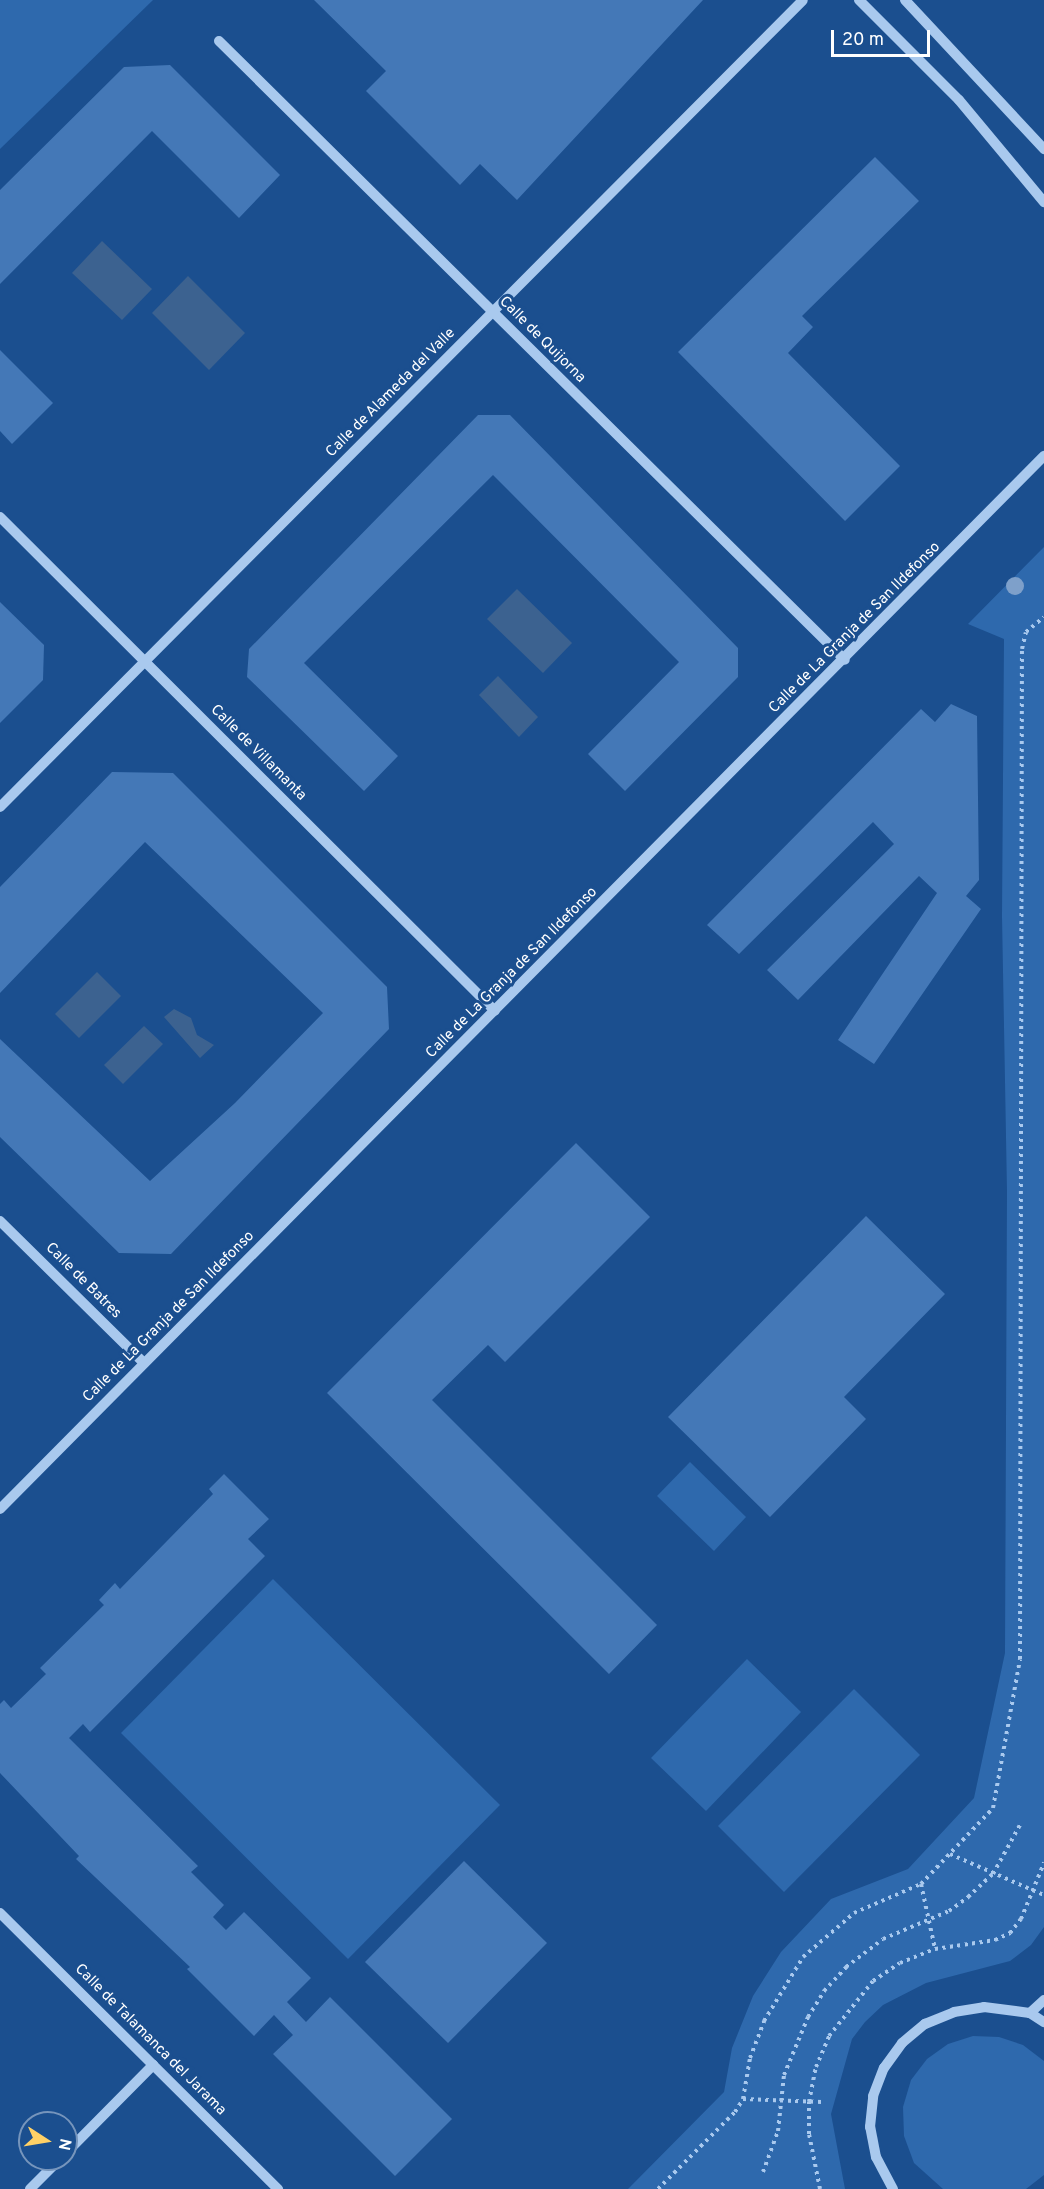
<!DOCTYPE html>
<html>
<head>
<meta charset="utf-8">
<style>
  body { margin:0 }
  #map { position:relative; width:1044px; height:2189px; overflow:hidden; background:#1b4f8f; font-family:Overpass,sans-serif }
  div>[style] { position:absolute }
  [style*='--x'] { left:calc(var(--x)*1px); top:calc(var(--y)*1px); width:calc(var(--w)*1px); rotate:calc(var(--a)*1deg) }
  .green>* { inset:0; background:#2e69ad }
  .water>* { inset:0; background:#3c6290 }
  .building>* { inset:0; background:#4478b7 }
  .path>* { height:4px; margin-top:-2px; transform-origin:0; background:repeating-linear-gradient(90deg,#a9c9ee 0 3px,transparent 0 7.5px) }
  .minor>* { height:10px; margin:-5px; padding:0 5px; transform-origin:5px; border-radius:5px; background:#a9c9ee }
  .trees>* { width:18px; height:18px; margin:-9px; border-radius:50%; background:#7ea0ca }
  span { translate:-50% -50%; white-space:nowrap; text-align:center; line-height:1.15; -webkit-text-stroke:6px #1b4f8f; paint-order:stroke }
  .street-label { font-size:15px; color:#fff }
  .north { position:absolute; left:18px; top:2111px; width:60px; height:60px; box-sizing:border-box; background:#1b4f8f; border:2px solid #7695bc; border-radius:50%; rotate:102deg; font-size:16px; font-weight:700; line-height:24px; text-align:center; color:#fff }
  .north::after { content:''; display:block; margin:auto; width:21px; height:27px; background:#ffd166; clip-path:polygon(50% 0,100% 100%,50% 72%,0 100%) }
  .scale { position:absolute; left:831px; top:30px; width:99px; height:27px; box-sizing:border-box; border:3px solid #fff; border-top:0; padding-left:8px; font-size:18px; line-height:21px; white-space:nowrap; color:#fff; -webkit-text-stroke:4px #1b4f8f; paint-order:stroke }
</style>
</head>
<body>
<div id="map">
  <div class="green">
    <i style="clip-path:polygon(0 0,153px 0,0 149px)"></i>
    <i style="clip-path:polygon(1044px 547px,1044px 1927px,1031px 1945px,1010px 1961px,926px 1983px,883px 2005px,865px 2022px,852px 2039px,831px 2114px,845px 2189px,628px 2189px,724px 2092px,732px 2048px,753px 1996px,781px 1952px,831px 1899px,908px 1869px,974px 1798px,1005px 1653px,1007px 1191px,1002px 916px,1004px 639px,968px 624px)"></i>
    <i style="clip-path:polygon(690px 1462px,746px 1517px,714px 1551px,657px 1496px)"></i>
    <i style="clip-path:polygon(273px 1579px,500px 1805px,348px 1959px,121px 1733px)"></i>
    <i style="clip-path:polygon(747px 1659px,801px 1712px,706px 1811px,651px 1758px)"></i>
    <i style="clip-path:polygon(854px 1689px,920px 1755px,784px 1892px,718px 1826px)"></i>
    <i style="clip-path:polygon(973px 2036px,999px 2037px,1023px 2045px,1044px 2061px,1044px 2175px,1026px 2189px,943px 2189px,914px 2163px,904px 2136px,903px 2107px,911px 2080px,927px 2059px,948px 2044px)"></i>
  </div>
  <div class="water">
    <i style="clip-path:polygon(102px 241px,152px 289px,122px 320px,72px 273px)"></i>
    <i style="clip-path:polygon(188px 276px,245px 333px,209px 370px,152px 313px)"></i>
    <i style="clip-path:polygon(517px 589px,572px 643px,543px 673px,487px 619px)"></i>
    <i style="clip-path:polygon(498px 676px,538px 717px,519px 737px,479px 695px)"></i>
    <i style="clip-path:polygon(97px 972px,121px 996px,79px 1038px,55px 1014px)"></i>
    <i style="clip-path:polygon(174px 1009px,191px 1018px,197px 1035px,214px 1045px,200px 1058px,164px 1017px)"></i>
    <i style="clip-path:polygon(144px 1026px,163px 1044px,123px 1084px,104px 1065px)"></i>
  </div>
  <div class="building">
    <i style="clip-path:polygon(314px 0,703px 0,517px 200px,480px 164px,460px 185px,366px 91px,386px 71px)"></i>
    <i style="clip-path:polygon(170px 65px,280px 175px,239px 218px,152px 131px,0 284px,0 190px,124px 67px)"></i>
    <i style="clip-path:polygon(875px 157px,919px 201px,802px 316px,813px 327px,788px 353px,900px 466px,845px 521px,678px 352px)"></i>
    <i style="clip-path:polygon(0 350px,53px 403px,12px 444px,0 431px)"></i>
    <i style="clip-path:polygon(478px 415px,510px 415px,738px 648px,738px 677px,625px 791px,588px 754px,679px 662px,493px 475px,304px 663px,398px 756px,364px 791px,247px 677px,249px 649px)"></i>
    <i style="clip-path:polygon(0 602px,44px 645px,43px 680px,0 723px)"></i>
    <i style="clip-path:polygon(951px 704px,977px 716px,979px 880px,966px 896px,981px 909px,874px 1064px,838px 1040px,937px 893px,919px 876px,798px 1000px,767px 970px,894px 844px,873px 822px,739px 954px,707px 925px,921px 709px,935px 722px)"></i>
    <i style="clip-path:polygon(112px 772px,173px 773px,387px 987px,389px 1029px,171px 1254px,119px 1253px,0 1137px,0 1039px,150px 1181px,235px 1103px,323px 1013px,145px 842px,0 993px,0 887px)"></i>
    <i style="clip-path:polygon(576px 1143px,650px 1217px,505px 1362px,488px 1345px,432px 1400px,657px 1625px,609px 1674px,327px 1393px)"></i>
    <i style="clip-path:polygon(866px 1216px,945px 1294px,844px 1397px,866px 1419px,770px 1517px,668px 1417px)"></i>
    <i style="clip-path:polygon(224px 1474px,269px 1519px,248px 1539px,265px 1556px,90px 1732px,83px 1724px,69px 1738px,198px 1866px,191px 1872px,224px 1905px,213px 1917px,226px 1930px,244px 1912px,311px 1978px,287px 2002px,306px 2022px,330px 1997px,452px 2119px,395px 2176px,273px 2054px,293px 2035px,274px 2015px,254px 2036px,187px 1969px,190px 1967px,76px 1859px,79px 1856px,0 1773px,0 1704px,4px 1700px,11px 1708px,46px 1674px,40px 1668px,104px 1605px,99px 1600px,115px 1583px,120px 1589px,213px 1494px,209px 1489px)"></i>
    <i style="clip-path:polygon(464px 1861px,547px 1943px,448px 2043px,365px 1962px)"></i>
  </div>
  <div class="path">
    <i style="--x:950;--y:1854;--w:103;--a:23.6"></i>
    <i style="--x:921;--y:1884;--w:66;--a:77.8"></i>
    <i style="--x:743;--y:2099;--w:79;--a:2.2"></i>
    <i style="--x:763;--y:2172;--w:44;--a:-69.9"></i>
    <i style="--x:778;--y:2131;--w:56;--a:-83.9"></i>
    <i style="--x:784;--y:2075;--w:63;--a:-67.5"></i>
    <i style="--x:808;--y:2017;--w:31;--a:-58"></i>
    <i style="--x:824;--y:1991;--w:33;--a:-47"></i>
    <i style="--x:846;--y:1967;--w:46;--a:-37.1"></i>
    <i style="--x:883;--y:1939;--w:72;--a:-23"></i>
    <i style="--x:949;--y:1911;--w:24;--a:-36"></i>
    <i style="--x:968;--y:1897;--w:34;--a:-43"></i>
    <i style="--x:993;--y:1874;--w:58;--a:-61.2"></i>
    <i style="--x:658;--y:2189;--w:109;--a:-45"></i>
    <i style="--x:735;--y:2112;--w:15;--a:-58"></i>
    <i style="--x:743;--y:2099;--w:42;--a:-80.3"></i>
    <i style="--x:750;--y:2058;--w:40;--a:-69"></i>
    <i style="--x:764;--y:2021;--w:75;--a:-58.6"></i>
    <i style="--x:803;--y:1957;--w:67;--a:-40.8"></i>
    <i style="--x:854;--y:1913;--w:73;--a:-23.4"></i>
    <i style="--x:921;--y:1884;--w:105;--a:-46.5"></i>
    <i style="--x:993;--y:1808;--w:151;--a:-79.7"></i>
    <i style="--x:1020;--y:1659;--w:1010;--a:-89.89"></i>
    <i style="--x:1022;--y:649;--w:17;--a:-77"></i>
    <i style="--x:1026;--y:632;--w:23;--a:-40"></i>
    <i style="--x:820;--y:2189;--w:56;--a:-101.3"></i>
    <i style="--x:809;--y:2134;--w:32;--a:-90"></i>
    <i style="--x:809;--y:2102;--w:36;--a:-79"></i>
    <i style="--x:816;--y:2067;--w:34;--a:-67"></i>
    <i style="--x:829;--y:2036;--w:70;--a:-51.3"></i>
    <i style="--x:873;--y:1981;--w:32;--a:-34"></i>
    <i style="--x:900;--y:1963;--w:38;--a:-22"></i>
    <i style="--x:935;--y:1949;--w:61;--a:-8.5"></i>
    <i style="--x:995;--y:1940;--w:17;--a:-25"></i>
    <i style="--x:1010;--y:1933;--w:18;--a:-52"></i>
    <i style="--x:1021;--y:1919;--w:61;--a:-67.7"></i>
  </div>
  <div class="minor">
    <i style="--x:859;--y:0;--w:141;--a:45"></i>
    <i style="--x:959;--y:100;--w:133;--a:50.2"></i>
    <i style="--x:905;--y:0;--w:204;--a:47"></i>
    <i style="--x:219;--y:41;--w:880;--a:44.68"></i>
    <i style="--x:0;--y:517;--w:699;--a:44.94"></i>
    <i style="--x:0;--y:807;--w:1138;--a:-45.14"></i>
    <i style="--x:0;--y:1221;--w:202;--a:44.6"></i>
    <i style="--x:0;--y:1509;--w:1483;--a:-45.25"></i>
    <i style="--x:0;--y:1913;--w:392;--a:44.8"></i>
    <i style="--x:1030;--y:2013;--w:19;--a:-43"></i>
    <i style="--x:66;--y:2153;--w:124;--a:-45.3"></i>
    <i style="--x:30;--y:2189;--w:42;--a:-45"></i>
    <i style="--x:893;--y:2189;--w:36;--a:-118"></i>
    <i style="--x:876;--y:2157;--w:31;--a:-101"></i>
    <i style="--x:870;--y:2127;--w:31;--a:-84"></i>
    <i style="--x:873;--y:2096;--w:30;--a:-69"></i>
    <i style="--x:884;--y:2068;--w:31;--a:-54"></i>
    <i style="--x:902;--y:2043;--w:30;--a:-40"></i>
    <i style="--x:925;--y:2024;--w:31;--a:-22"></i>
    <i style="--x:954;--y:2012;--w:30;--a:-9"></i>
    <i style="--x:984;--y:2007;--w:46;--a:7.4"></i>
    <i style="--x:1030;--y:2013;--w:17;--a:33"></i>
  </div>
  <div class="trees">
    <i style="left:1015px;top:586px"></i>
  </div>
  <div class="street-label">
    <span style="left:542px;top:340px;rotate:45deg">Calle de Quijorna</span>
    <span style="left:391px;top:393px;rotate:-45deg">Calle de Alameda del Valle</span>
    <span style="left:855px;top:628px;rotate:-45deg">Calle de La Granja de San Ildefonso</span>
    <span style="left:258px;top:753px;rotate:45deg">Calle de Villamanta</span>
    <span style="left:512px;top:973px;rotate:-45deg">Calle de La Granja de San Ildefonso</span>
    <span style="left:83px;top:1281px;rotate:45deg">Calle de Batres</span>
    <span style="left:169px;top:1317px;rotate:-45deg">Calle de La Granja de San Ildefonso</span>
    <span style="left:150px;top:2040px;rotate:45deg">Calle de Talamanca del Jarama</span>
  </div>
  <div class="north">N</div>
  <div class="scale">20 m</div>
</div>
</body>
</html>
